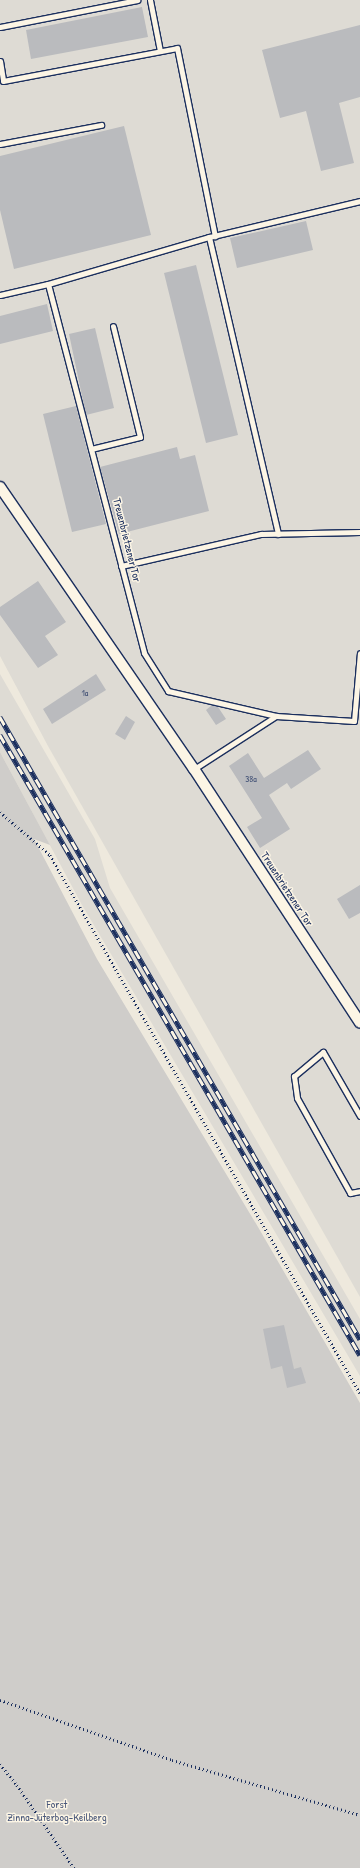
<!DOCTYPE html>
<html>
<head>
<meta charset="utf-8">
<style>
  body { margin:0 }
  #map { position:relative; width:360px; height:1868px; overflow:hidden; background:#eee9dd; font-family:"Patrick Hand",sans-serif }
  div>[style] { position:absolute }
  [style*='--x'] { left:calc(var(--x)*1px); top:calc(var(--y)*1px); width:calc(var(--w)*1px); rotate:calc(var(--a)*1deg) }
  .built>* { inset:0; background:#dedbd4 }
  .green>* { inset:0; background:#cfcdca }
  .building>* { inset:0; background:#babbbe }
  .path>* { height:2.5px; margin-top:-1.25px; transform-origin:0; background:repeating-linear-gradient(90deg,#1b2f5e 0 1px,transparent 0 4px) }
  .roads { filter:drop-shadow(1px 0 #1b2f5e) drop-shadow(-1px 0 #1b2f5e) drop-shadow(0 1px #1b2f5e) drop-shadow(0 -1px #1b2f5e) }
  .service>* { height:5px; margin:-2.5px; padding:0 2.5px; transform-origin:2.5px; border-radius:2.5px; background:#fcf5e5 }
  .minor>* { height:10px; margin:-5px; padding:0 5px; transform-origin:5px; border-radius:5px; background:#fcf5e5 }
  .rail>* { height:4.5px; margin-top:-2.25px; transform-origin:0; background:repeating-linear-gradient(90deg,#fcf5e5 0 9px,#1b2f5e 0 18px); box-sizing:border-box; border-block:1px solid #1b2f5e }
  span { translate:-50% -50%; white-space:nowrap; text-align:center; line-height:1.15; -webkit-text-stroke:3px #fcf5e5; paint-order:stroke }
  .number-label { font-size:9px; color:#435276 }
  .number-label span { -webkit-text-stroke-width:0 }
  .street-label { font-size:11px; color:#1b2f5e }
  .park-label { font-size:11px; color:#485679 }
</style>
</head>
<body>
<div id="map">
  <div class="built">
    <i style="clip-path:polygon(0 0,360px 0,360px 1297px,48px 746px,0 656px)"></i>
    <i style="clip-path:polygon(0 674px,95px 839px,110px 888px,360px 1319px,360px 1376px,82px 905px,0 752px)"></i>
  </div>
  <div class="green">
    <i style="clip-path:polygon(0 752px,50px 845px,34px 839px,97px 959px,258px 1227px,360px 1403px,360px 1868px,0 1868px)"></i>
  </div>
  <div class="building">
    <i style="clip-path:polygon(142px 7px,148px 37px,31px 59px,26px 30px)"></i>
    <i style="clip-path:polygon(360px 25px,360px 97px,339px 103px,354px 163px,321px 171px,306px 111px,280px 118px,262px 50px)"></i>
    <i style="clip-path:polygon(124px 126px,151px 235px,14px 269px,0 210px,0 156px)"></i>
    <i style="clip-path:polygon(306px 221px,313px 250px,237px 268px,230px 238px)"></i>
    <i style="clip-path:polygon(196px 265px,238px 435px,206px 443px,164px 273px)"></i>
    <i style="clip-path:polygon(47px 304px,53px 331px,0 344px,0 316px)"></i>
    <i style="clip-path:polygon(95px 328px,114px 408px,86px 415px,69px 334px)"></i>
    <i style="clip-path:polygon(76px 406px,106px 524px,72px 532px,43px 414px)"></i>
    <i style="clip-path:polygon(177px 447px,180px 459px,195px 455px,209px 511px,119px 534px,100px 467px)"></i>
    <i style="clip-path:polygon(38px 581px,66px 622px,45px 636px,58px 655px,38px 668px,0 615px,0 607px)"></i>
    <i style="clip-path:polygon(96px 674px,106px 690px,52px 724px,43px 709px)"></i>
    <i style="clip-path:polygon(212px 705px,218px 707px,226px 719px,216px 725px,206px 710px)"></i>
    <i style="clip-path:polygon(126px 716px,135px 722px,125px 740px,115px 734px)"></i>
    <i style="clip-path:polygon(308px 750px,321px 769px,291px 789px,287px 783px,269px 795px,290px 829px,260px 848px,247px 827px,262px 818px,229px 766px,248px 753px,264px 778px)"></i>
    <i style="clip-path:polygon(360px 885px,360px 913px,349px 919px,337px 899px)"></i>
    <i style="clip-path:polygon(284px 1325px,294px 1369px,301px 1367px,306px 1383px,287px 1388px,282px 1366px,271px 1369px,263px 1329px)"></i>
  </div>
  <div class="path">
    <i style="--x:0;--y:812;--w:66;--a:40.7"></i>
    <i style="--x:50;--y:855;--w:621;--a:60.05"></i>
    <i style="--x:0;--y:1700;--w:182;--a:19.2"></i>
    <i style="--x:172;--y:1760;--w:196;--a:16.3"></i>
    <i style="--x:0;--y:1764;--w:27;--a:51"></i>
    <i style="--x:17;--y:1785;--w:101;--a:55.5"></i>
  </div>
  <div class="roads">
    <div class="service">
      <i style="--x:150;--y:0;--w:52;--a:78.9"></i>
      <i style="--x:0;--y:27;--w:140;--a:-11.1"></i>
      <i style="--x:0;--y:61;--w:20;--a:81"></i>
      <i style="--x:3;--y:81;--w:177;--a:-10.7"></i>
      <i style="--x:177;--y:48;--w:192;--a:78.6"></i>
      <i style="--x:0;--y:144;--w:103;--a:-10.7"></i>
      <i style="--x:209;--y:237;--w:305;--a:76.9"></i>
      <i style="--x:48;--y:284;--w:381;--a:75.4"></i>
      <i style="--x:144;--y:653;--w:45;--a:57.7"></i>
      <i style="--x:168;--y:691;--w:111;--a:13"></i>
      <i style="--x:276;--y:716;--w:78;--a:3.7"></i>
      <i style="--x:354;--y:721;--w:68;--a:-85"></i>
      <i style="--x:0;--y:295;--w:49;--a:-12.9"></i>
      <i style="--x:48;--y:284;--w:168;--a:-16.3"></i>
      <i style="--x:209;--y:237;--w:155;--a:-13.4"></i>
      <i style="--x:91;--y:449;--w:50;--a:-13.8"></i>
      <i style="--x:140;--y:437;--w:114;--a:-103.7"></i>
      <i style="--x:121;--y:566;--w:144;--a:-12.9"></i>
      <i style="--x:261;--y:534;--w:99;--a:-1.2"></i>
      <i style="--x:194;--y:769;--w:98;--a:-32.9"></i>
      <i style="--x:360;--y:1116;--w:74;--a:-120"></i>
      <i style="--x:323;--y:1052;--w:38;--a:140"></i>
      <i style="--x:294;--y:1076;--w:22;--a:82"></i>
      <i style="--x:297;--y:1098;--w:109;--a:60.8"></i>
      <i style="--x:350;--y:1193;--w:10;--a:-11"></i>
    </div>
    <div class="minor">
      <i style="--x:0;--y:487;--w:342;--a:55.5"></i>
      <i style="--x:194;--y:769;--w:303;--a:56.8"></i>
    </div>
  </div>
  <div class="rail">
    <i style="--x:0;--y:717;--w:719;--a:59.94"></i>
    <i style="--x:0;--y:735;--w:717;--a:59.86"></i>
  </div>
  <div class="number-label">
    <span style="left:85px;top:693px">1a</span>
    <span style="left:251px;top:779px">38a</span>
  </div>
  <div class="street-label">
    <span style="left:127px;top:540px;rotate:76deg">Treuenbrietzener Tor</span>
    <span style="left:287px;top:889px;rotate:57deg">Treuenbrietzener Tor</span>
  </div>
  <div class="park-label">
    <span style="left:57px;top:1811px">Forst<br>Zinna-Jüterbog-Keilberg</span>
  </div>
</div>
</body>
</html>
